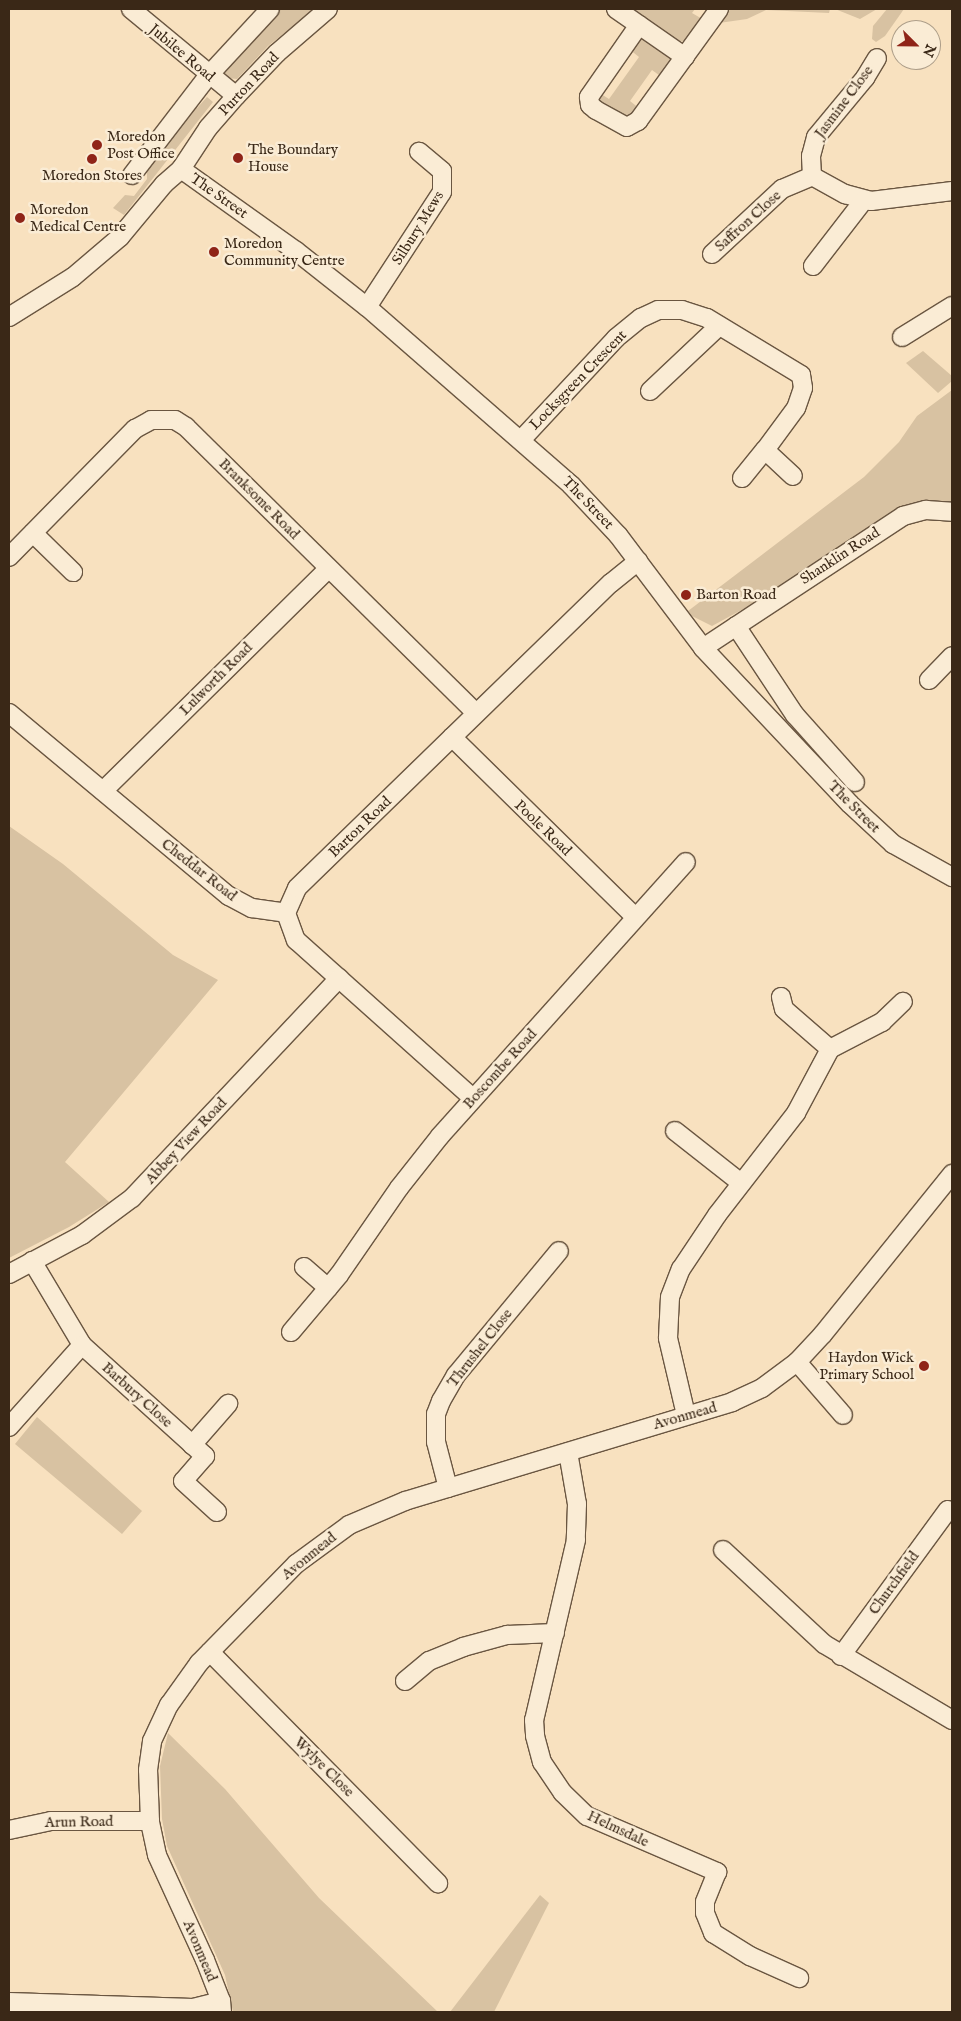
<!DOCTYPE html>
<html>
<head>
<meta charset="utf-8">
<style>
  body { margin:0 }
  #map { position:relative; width:961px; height:2021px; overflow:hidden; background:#f8e1bf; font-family:"IM FELL English",serif }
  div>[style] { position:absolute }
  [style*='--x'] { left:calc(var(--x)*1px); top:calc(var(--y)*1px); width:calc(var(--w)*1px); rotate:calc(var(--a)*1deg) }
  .green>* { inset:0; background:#d8c2a2 }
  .roads { filter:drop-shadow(1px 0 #6a5641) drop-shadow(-1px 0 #6a5641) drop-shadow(0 1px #6a5641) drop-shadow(0 -1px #6a5641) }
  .minor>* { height:18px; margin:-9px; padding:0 9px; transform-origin:9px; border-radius:9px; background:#faecd5 }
  .dots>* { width:14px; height:14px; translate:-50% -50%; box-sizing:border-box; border:2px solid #faecd5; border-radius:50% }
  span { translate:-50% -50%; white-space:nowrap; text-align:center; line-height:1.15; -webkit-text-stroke:5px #faecd5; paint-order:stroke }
  .street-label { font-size:15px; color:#3a2817 }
  .poi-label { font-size:15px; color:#3a2817 }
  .left { translate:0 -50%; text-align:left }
  .right { translate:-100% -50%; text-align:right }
  .frame { position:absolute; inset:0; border:10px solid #3a2817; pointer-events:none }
  .north { position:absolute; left:891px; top:20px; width:50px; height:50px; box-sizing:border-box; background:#faecd5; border:1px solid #ad9e89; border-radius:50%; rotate:113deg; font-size:14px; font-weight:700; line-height:20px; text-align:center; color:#3a2817 }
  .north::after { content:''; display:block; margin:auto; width:18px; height:22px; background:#8f2418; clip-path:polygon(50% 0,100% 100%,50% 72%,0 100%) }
</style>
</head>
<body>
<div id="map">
  <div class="green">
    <i style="clip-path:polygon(278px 9px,315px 9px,268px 46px,237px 79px,226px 78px,223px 73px,230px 62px)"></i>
    <i style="clip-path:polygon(627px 9px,695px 9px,692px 13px,704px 20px,686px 41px,680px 41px,671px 39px)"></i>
    <i style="clip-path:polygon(730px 9px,830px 9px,829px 13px,766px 10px,747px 19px,719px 23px)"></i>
    <i style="clip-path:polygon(835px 9px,877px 9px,860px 19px)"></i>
    <i style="clip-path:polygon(887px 9px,904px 9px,885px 36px,876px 42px,872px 39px,873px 26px)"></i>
    <i style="clip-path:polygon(638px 37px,645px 37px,670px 54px,671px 60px,663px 78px,652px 70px,630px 101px,640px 109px,629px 119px,597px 104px,598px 92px,609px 99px,639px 57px,629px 49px)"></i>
    <i style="clip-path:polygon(207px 97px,213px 102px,124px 215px,113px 208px,125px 195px,134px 196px,147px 179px,147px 168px,193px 105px,197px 108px)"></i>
    <i style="clip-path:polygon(923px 351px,952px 376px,952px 381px,938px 393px,906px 363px)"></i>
    <i style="clip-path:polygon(952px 390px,952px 504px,926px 501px,898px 511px,769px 595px,712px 626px,692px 616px,688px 611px,864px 477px,899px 442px,917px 416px)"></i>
    <i style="clip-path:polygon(9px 826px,63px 864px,173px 955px,218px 980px,65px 1162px,109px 1202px,69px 1227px,9px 1258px)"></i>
    <i style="clip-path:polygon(37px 1417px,142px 1511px,122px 1534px,15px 1444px)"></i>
    <i style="clip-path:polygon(168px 1733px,225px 1789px,319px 1898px,438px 2012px,233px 2012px,225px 1975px,167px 1846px,162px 1819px,160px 1766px)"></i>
    <i style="clip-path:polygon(540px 1895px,549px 1903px,494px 2012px,450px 2012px)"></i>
  </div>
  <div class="roads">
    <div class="minor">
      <i style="--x:131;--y:9;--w:136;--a:39.6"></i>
      <i style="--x:616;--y:9;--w:84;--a:34.8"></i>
      <i style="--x:639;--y:25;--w:88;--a:124.8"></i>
      <i style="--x:589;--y:97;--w:8;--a:83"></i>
      <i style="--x:590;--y:105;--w:8;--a:40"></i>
      <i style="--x:596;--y:110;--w:35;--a:29"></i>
      <i style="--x:627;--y:127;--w:13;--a:-29"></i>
      <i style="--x:638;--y:121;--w:138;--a:-54.1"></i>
      <i style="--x:181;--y:169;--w:141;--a:35.5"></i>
      <i style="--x:296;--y:251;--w:90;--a:38.3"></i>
      <i style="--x:367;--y:307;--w:271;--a:41.1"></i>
      <i style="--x:571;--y:485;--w:69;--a:46.8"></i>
      <i style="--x:618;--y:535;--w:141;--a:53"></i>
      <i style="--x:703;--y:648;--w:214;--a:46.7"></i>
      <i style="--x:850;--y:804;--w:59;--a:42.9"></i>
      <i style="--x:893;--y:844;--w:68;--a:29.2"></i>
      <i style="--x:132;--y:175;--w:125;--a:-52.5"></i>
      <i style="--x:208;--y:76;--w:91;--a:-47.2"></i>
      <i style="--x:812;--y:176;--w:38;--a:29"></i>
      <i style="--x:845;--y:194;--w:27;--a:15"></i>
      <i style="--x:871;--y:201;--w:82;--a:-7"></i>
      <i style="--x:812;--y:176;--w:20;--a:-93"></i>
      <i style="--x:811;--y:156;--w:20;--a:-75"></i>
      <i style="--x:816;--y:137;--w:77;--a:-50.3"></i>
      <i style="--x:865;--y:78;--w:23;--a:-59"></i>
      <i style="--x:712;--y:254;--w:96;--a:-42.9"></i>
      <i style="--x:782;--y:189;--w:33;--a:-23"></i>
      <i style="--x:813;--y:266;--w:83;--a:-52.3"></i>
      <i style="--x:367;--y:307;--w:137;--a:-56.9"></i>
      <i style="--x:442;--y:192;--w:21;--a:-90"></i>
      <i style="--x:442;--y:171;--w:30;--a:-140"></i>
      <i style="--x:9;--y:317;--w:75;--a:-32"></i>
      <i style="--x:73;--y:277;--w:62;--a:-40.4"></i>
      <i style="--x:120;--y:237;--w:69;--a:-50.3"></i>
      <i style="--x:164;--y:184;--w:23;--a:-41"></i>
      <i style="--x:181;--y:169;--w:49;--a:-56.6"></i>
      <i style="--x:208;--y:128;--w:43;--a:-48.8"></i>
      <i style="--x:236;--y:96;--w:59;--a:-46.4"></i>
      <i style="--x:277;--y:53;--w:67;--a:-40.8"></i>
      <i style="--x:902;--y:337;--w:59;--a:-31.8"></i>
      <i style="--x:650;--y:391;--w:95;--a:-43.3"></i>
      <i style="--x:521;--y:440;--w:139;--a:-47"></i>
      <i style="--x:616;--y:338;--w:32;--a:-39"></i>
      <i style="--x:641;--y:318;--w:19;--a:-25"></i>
      <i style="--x:658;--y:310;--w:24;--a:0"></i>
      <i style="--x:682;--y:310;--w:26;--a:18"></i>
      <i style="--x:707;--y:318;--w:110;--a:31.2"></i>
      <i style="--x:801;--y:375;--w:13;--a:81"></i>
      <i style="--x:803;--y:388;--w:21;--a:109"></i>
      <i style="--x:796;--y:408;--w:52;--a:126.4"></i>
      <i style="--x:765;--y:450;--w:38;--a:43"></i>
      <i style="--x:742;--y:478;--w:36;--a:-51"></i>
      <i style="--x:33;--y:533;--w:56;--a:44.3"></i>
      <i style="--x:9;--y:557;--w:180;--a:-45.5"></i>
      <i style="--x:135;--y:429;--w:18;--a:-29"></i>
      <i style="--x:151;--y:420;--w:24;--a:0"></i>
      <i style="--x:175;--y:420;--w:13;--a:32"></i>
      <i style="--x:186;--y:427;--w:407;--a:44.6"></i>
      <i style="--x:736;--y:626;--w:107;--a:56.5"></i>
      <i style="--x:795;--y:715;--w:90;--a:48.2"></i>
      <i style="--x:703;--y:648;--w:240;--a:-33.4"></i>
      <i style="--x:903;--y:516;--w:24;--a:-15"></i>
      <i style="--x:926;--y:510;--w:26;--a:4"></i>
      <i style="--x:929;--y:680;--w:33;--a:-46"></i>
      <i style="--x:9;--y:713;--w:286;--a:39.8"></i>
      <i style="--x:229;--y:896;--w:26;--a:28"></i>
      <i style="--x:252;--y:908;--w:34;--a:8"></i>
      <i style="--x:286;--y:913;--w:29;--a:70"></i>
      <i style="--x:296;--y:940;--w:237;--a:41.8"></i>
      <i style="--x:452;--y:737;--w:257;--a:44.5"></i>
      <i style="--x:103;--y:791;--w:317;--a:-44.6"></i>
      <i style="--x:286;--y:913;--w:27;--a:-66"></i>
      <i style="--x:297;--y:888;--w:438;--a:-44.2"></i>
      <i style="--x:611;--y:583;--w:35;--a:-39"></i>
      <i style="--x:781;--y:997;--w:12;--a:76"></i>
      <i style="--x:784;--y:1009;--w:61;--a:41"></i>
      <i style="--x:675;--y:1131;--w:84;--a:38.2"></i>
      <i style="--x:32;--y:1261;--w:98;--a:59.2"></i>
      <i style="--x:82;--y:1345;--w:166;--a:42.1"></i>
      <i style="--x:205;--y:1456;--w:33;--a:131"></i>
      <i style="--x:183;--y:1481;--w:46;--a:42.4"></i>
      <i style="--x:304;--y:1267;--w:32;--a:41"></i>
      <i style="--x:9;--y:1274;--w:83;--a:-28.1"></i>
      <i style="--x:82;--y:1235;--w:62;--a:-36.5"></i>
      <i style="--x:132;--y:1198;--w:302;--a:-46.7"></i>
      <i style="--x:291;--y:1332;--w:75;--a:-49.9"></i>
      <i style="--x:339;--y:1275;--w:106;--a:-55.4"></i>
      <i style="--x:399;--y:1188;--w:66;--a:-51.7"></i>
      <i style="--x:440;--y:1136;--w:368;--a:-48.1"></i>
      <i style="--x:797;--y:1362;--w:70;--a:49"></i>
      <i style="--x:686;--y:1415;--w:79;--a:-103.2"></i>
      <i style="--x:668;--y:1338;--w:41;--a:-87.2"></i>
      <i style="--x:670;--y:1297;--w:30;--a:-69"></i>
      <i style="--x:681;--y:1269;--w:65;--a:-56.3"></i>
      <i style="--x:717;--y:1215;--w:129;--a:-52.2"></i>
      <i style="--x:796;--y:1113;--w:72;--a:-62"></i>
      <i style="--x:830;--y:1049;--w:59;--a:-27.4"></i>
      <i style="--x:882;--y:1022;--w:29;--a:-44"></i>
      <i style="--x:9;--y:1427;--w:110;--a:-48.3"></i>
      <i style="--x:192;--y:1445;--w:55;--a:-48.7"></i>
      <i style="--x:568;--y:1452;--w:53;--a:80.2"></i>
      <i style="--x:577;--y:1504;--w:36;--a:92"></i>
      <i style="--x:576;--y:1540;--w:185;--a:103.1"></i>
      <i style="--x:534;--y:1720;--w:16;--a:86"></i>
      <i style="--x:535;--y:1736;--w:27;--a:75"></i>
      <i style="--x:542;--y:1762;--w:37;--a:56"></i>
      <i style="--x:563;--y:1793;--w:33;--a:44"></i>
      <i style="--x:587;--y:1816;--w:142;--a:23.3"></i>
      <i style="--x:717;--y:1872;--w:32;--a:112"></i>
      <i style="--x:705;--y:1902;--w:11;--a:90"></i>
      <i style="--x:705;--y:1913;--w:22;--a:68"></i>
      <i style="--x:713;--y:1933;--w:44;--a:31.9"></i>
      <i style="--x:750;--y:1956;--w:54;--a:24.2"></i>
      <i style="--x:448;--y:1488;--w:48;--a:-104.6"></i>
      <i style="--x:436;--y:1442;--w:28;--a:-90"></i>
      <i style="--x:436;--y:1414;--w:14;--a:-69"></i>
      <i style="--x:441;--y:1401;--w:30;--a:-60"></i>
      <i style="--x:456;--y:1375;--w:161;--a:-50.3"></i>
      <i style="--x:723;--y:1550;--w:138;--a:42.9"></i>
      <i style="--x:824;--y:1644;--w:149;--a:30.7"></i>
      <i style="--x:210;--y:1652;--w:325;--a:45.4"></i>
      <i style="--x:841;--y:1656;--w:181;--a:-53.8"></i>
      <i style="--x:405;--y:1681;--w:31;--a:-40"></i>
      <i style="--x:429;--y:1661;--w:37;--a:-22"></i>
      <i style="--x:463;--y:1647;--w:46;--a:-15.3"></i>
      <i style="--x:507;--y:1635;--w:48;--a:-2.4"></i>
      <i style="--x:9;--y:1830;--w:43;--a:-12.1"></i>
      <i style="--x:51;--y:1821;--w:99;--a:0"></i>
      <i style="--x:9;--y:2002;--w:184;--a:1.9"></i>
      <i style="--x:193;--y:2008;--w:29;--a:-14"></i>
      <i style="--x:222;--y:2012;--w:11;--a:-95"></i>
      <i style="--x:221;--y:2001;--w:44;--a:-111.3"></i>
      <i style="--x:205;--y:1960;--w:115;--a:-114.6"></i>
      <i style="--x:157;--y:1855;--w:35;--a:-102"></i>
      <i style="--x:150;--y:1821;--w:51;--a:-92.2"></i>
      <i style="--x:148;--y:1770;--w:29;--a:-82"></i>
      <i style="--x:152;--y:1741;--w:40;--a:-65"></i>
      <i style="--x:169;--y:1705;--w:52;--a:-54.5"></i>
      <i style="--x:199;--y:1663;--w:139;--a:-45.6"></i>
      <i style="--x:296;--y:1564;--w:66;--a:-36.3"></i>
      <i style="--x:349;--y:1525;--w:61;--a:-23.2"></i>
      <i style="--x:405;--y:1501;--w:342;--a:-16.8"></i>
      <i style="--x:732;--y:1402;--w:33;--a:-25"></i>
      <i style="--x:762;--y:1388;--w:44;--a:-36.6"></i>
      <i style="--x:797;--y:1362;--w:38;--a:-47"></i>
      <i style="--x:823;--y:1334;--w:206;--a:-51.1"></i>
    </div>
  </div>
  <div class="dots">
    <i style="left:97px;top:145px;background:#8f2418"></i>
    <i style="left:238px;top:158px;background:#8f2418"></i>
    <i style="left:92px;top:159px;background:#8f2418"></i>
    <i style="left:20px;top:218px;background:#8f2418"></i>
    <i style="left:214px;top:252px;background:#8f2418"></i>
    <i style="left:686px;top:595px;background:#8f2418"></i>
    <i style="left:924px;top:1366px;background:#8f2418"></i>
  </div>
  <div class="street-label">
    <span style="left:182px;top:53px;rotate:40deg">Jubilee Road</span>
    <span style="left:249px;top:84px;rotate:-47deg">Purton Road</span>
    <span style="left:844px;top:102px;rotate:-53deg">Jasmine Close</span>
    <span style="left:219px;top:196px;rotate:35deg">The Street</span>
    <span style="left:748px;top:221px;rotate:-42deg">Saffron Close</span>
    <span style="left:418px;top:228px;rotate:-58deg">Silbury Mews</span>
    <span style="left:578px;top:380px;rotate:-46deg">Locksgreen Crescent</span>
    <span style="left:259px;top:499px;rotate:45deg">Branksome Road</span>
    <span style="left:588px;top:503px;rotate:46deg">The Street</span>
    <span style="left:840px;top:556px;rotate:-33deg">Shanklin Road</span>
    <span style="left:216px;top:679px;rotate:-45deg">Lulworth Road</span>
    <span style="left:854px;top:807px;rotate:45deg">The Street</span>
    <span style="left:360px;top:827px;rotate:-44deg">Barton Road</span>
    <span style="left:543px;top:828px;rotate:44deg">Poole Road</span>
    <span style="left:199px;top:870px;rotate:38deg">Cheddar Road</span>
    <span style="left:500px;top:1069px;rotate:-48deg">Boscombe Road</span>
    <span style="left:186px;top:1141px;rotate:-47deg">Abbey View Road</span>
    <span style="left:480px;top:1348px;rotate:-52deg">Thrushel Close</span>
    <span style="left:137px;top:1395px;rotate:42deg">Barbury Close</span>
    <span style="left:685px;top:1416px;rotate:-16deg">Avonmead</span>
    <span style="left:309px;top:1556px;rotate:-39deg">Avonmead</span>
    <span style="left:894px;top:1583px;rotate:-54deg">Churchfield</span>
    <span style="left:324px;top:1767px;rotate:45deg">Wylye Close</span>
    <span style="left:79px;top:1822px;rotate:-1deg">Arun Road</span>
    <span style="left:618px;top:1829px;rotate:25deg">Helmsdale</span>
    <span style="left:200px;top:1951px;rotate:67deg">Avonmead</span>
  </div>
  <div class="poi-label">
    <span class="left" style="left:107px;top:145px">Moredon<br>Post Office</span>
    <span class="left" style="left:248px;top:158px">The Boundary<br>House</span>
    <span style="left:92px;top:176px">Moredon Stores</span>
    <span class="left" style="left:30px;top:218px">Moredon<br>Medical Centre</span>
    <span class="left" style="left:224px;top:252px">Moredon<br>Community Centre</span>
    <span class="left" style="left:696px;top:595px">Barton Road</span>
    <span class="right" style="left:914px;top:1366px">Haydon Wick<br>Primary School</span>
  </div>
  <div class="frame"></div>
  <div class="north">N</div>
</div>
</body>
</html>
